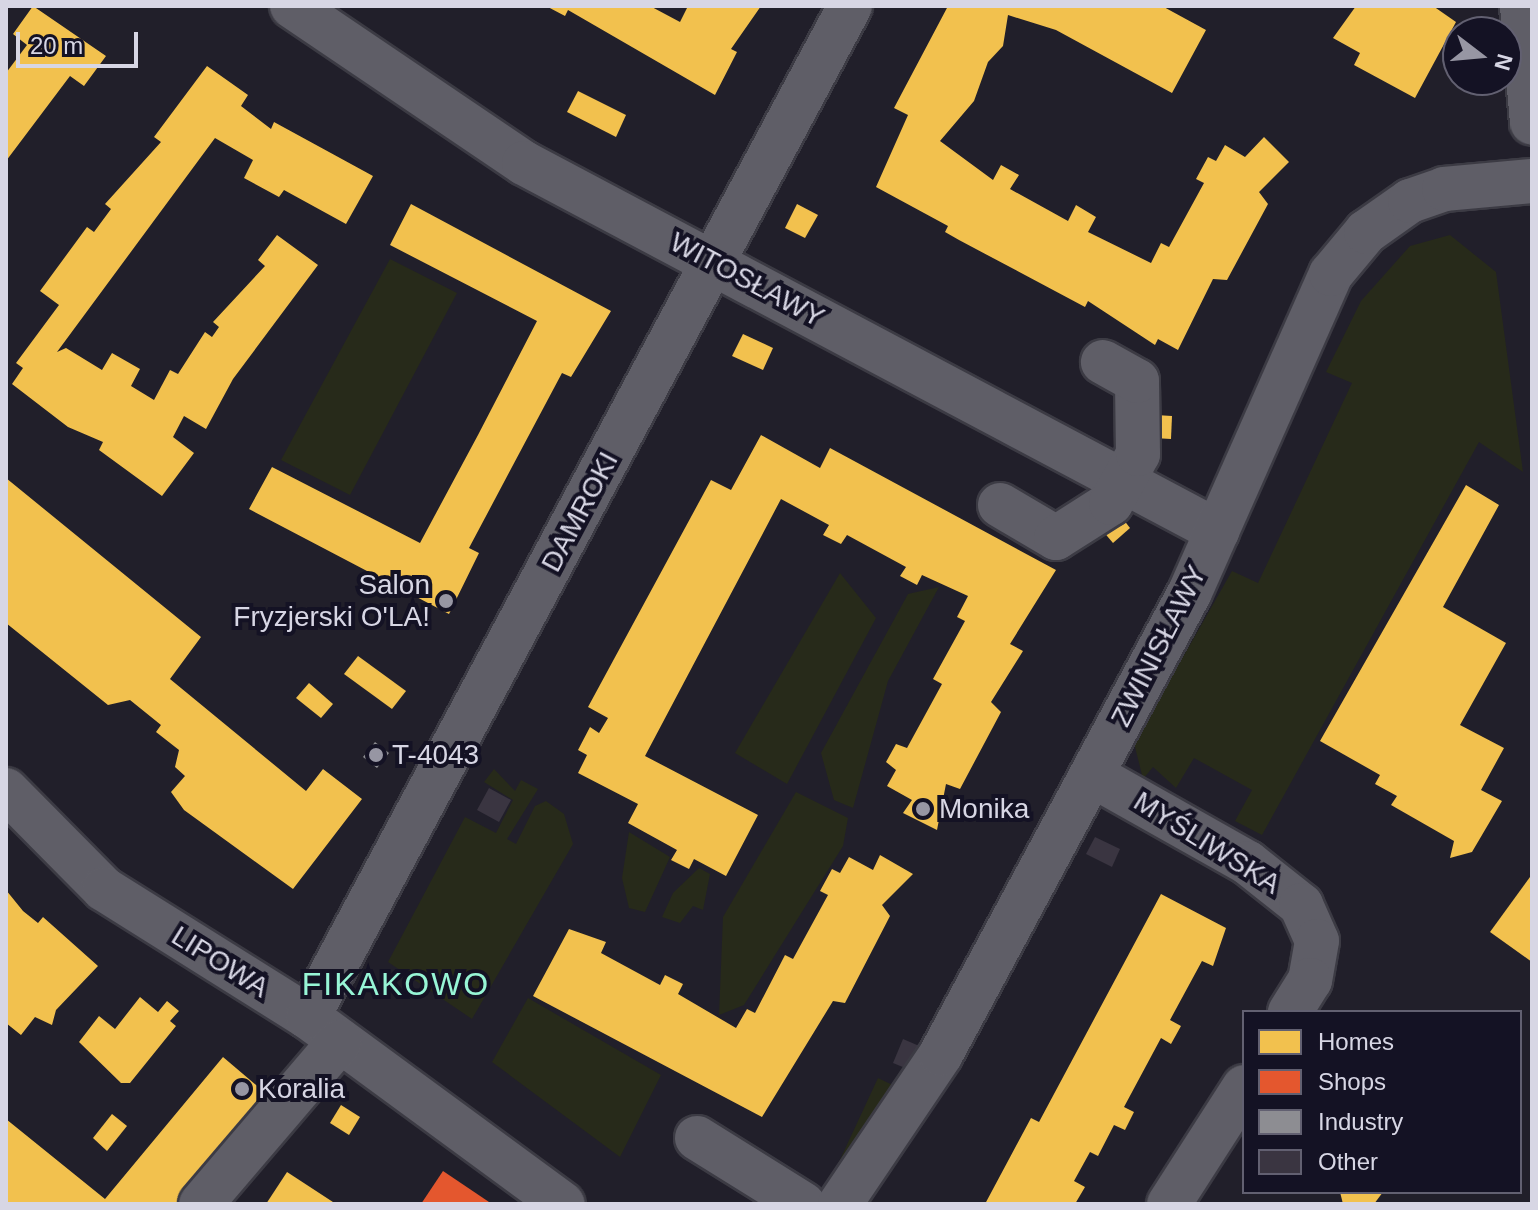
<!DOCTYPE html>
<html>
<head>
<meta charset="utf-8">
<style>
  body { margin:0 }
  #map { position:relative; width:1538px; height:1210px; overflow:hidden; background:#211f2a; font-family:Arial,sans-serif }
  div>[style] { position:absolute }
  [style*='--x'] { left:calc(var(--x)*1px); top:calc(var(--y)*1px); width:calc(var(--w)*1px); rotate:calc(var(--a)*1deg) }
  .green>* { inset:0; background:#272a1a }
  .homes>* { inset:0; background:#f2c14e }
  .shops>* { inset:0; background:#e4572e }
  .industry>* { inset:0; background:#8d8d92 }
  .building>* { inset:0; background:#3a3541 }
  .roads { filter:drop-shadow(2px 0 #3c3b44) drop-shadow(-2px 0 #3c3b44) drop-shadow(0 2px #3c3b44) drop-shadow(0 -2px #3c3b44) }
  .minor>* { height:44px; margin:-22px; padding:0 22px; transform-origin:22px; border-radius:22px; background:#5f5e67 }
  .dots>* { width:22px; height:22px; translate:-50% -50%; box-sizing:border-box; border:4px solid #141224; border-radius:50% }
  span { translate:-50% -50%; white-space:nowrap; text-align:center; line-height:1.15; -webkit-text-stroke:8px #141224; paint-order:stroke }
  .street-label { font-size:28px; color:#d7d6e4 }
  .poi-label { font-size:28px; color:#d7d6e4 }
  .right { translate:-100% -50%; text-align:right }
  .left { translate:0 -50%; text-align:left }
  .quarter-label { font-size:32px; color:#97f5d6; letter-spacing:2px }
  .frame { position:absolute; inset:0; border:8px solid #d7d6e4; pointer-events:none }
  .legend { position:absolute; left:1242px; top:1010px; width:280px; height:184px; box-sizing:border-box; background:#141224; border:2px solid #626071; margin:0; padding:10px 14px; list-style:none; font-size:24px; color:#d7d6e4 }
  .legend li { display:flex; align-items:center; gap:16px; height:40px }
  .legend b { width:40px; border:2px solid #626071 }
  .north { position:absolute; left:1442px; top:16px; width:80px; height:80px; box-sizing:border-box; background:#141224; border:2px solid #626071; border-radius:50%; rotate:106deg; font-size:22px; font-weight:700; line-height:32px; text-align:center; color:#d7d6e4 }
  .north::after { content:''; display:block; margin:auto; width:28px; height:36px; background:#9796a3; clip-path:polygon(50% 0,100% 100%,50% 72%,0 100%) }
  .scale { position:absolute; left:16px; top:32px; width:122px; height:36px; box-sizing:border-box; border:4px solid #d7d6e4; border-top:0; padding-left:10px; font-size:24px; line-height:28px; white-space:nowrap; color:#d7d6e4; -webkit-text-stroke:6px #141224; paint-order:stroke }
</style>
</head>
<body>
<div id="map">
  <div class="green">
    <i style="clip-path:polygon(1450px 235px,1496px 272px,1523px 472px,1479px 442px,1262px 835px,1235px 821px,1252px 790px,1194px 758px,1176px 788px,1153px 767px,1143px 779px,1134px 743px,1232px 571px,1258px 583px,1352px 383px,1326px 372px,1361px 301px,1410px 246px)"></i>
    <i style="clip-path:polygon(390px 259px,457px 293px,350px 495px,281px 460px)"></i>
    <i style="clip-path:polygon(840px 573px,876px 618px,787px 784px,735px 753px)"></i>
    <i style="clip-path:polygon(939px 587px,888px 681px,853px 808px,834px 800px,821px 753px,908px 594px)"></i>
    <i style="clip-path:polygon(494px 769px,515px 791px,521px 780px,538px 789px,507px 839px,516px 844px,535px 806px,546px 801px,564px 814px,573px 844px,472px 1019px,388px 962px,465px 817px,496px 833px,513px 800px,484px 782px)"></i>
    <i style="clip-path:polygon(796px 792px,848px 818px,843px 846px,744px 1005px,719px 1015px,723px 917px)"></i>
    <i style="clip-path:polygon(629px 832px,670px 857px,645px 912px,629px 908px,622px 878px)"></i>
    <i style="clip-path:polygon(699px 868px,710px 874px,703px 910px,693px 906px,680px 923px,662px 917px,673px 893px)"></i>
    <i style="clip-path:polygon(528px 998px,661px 1075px,620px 1157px,492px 1062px)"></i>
    <i style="clip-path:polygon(878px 1078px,907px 1092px,825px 1192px)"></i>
  </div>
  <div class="homes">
    <i style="clip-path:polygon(33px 6px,106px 56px,84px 86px,70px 76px,6px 161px,6px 73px,27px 45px,13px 34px)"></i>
    <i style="clip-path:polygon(546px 6px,650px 6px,680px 22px,688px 6px,761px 6px,731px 49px,737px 52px,715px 95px,568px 10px,565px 16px)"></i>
    <i style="clip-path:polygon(948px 6px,1162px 6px,1206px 30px,1172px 93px,1056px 30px,1008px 15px,1003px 46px,988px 62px,974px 101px,940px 141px,993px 180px,1001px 165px,1019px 175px,1010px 189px,1068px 221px,1076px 205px,1096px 217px,1088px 232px,1151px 263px,1161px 243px,1169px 247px,1204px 183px,1196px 179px,1208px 157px,1216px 161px,1225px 145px,1245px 157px,1264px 137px,1289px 162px,1259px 192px,1268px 204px,1227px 280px,1213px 279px,1178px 350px,1158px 339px,1155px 345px,1088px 301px,1085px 307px,959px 240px,945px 232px,948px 226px,876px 187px,908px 115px,894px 108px)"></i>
    <i style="clip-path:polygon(1356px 6px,1433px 6px,1456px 22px,1415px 98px,1354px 65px,1360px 53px,1333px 38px)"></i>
    <i style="clip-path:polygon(207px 66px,248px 95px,241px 106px,271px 129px,274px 122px,373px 176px,346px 224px,284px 190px,279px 197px,244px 178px,253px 160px,215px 138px,57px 352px,66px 348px,102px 370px,112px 353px,140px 369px,131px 386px,154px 400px,170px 370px,178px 374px,205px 332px,212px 337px,219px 327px,213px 322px,265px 266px,258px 260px,277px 235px,318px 265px,233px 379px,206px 429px,184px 416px,173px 437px,194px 453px,162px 496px,99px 450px,103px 442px,68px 427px,12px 384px,23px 368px,16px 363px,59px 305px,40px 291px,87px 227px,94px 232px,111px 209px,105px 204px,161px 142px,154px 137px)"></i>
    <i style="clip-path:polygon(578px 91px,626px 115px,616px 137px,567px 112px)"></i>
    <i style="clip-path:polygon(411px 204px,611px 311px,571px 377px,562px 373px,469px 548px,479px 553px,449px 614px,249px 509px,272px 467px,420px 543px,478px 435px,537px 321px,390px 245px)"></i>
    <i style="clip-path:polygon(797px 204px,818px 215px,805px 238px,785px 228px)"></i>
    <i style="clip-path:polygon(743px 334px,773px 348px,763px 370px,732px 356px)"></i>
    <i style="clip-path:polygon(1156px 415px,1172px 416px,1171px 439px,1154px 438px)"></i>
    <i style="clip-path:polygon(761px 435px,820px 468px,830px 448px,1056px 570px,1010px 644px,1023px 651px,991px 702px,1001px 712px,960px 789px,946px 784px,937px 830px,903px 813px,912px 800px,887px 786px,896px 770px,886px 762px,896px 744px,907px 748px,942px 684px,933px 679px,965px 621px,957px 617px,968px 596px,922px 575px,917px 585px,900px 576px,906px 567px,847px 535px,841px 544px,823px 535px,829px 525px,781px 499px,645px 756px,758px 815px,726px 876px,694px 859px,689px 869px,671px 860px,677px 850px,628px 823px,638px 804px,578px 773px,587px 755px,578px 750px,590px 727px,599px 733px,608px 718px,588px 707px,711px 480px,731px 490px)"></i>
    <i style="clip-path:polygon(6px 478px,201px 637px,170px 679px,306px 791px,323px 769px,362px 799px,293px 889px,184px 810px,171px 792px,185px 776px,175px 767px,179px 750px,156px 732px,161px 725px,130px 700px,108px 705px,6px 623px)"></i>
    <i style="clip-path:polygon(1466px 485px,1499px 505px,1443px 607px,1506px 643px,1460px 725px,1504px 748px,1481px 790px,1502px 801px,1472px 852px,1450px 858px,1454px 841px,1391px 805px,1397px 796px,1375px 784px,1380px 775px,1320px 741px)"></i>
    <i style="clip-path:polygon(1120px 515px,1130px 528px,1113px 543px,1102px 530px)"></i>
    <i style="clip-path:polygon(358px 656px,406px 691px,392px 709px,344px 674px)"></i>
    <i style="clip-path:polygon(309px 683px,333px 704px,321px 718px,296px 698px)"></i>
    <i style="clip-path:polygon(880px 855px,913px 874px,882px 905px,890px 916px,845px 1003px,833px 1001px,762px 1117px,533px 996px,569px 929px,606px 942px,601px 953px,660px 985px,665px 975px,683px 984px,678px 994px,736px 1028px,747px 1009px,755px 1013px,785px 955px,793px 959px,828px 895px,820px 891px,832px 869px,840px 873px,849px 857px,873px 870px)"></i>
    <i style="clip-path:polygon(1530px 877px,1532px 878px,1532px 962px,1490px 932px)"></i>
    <i style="clip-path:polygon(6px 890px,23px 911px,38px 923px,43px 917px,98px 966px,56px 1010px,52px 1025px,35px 1017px,21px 1035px,6px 1023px)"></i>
    <i style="clip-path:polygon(1161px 894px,1226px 928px,1213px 966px,1202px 961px,1170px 1020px,1181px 1026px,1171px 1044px,1161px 1038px,1124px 1107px,1134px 1112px,1125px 1130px,1114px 1125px,1098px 1156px,1090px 1152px,1074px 1181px,1085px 1187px,1075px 1204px,985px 1204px,1031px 1118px,1039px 1122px)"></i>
    <i style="clip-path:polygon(140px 997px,158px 1012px,167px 1001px,179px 1011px,170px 1021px,176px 1026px,130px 1083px,121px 1083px,79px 1042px,99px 1016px,115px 1029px)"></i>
    <i style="clip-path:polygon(223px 1057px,276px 1102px,192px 1204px,6px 1204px,6px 1119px,105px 1199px)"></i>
    <i style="clip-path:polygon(341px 1105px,360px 1117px,349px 1135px,330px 1123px)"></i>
    <i style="clip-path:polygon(112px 1114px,127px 1126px,107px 1151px,93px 1138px)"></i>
    <i style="clip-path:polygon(287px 1172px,336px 1204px,266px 1204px)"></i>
    <i style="clip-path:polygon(1340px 1192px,1383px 1192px,1374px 1204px,1343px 1204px)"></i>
  </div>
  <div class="shops">
    <i style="clip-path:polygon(443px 1171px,492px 1204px,421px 1204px)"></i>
  </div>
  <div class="industry">
    <i style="clip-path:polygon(375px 742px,389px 753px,377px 768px,363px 757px)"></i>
  </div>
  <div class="building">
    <i style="clip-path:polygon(489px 788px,511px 800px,499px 822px,477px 810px)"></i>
    <i style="clip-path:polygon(1095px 837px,1120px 849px,1112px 867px,1086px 854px)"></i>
    <i style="clip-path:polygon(903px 1039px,924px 1048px,915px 1072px,893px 1063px)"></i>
  </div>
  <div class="roads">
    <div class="minor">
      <i style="--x:292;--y:6;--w:280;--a:34.1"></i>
      <i style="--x:524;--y:163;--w:785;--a:27.97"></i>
      <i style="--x:1522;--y:6;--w:117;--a:85.1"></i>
      <i style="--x:1000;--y:505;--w:65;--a:30.5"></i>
      <i style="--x:1056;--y:538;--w:65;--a:-32.5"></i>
      <i style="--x:1111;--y:503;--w:56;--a:-61.1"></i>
      <i style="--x:1138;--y:454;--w:73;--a:-90.8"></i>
      <i style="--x:1137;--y:381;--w:39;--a:-151"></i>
      <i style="--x:1092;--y:775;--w:179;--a:29.4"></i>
      <i style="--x:1248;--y:863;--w:68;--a:38.4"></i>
      <i style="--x:1301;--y:905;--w:39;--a:66"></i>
      <i style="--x:1317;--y:941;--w:40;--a:100"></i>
      <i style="--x:1310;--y:980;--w:38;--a:122"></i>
      <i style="--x:6;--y:790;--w:139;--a:45.3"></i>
      <i style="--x:104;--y:889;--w:241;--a:32.1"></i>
      <i style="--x:308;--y:1017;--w:316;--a:36.3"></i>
      <i style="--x:308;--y:1017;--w:1147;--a:-61.8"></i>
      <i style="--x:697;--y:1138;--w:125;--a:31.9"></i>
      <i style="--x:201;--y:1204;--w:214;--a:-49.5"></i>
      <i style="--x:840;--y:1204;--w:181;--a:-56"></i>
      <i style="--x:941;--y:1054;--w:525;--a:-61.68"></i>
      <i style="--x:1190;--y:592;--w:348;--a:-66.1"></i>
      <i style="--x:1331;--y:274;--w:55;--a:-50.2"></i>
      <i style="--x:1366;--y:232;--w:54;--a:-35.2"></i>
      <i style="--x:1410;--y:201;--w:36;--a:-19"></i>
      <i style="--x:1444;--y:189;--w:88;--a:-5.2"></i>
      <i style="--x:1169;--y:1204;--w:139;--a:-57.3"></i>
    </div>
  </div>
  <div class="dots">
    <i style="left:446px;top:601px;background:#9796a3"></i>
    <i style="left:376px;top:755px;background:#9796a3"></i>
    <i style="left:923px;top:809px;background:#9796a3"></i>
    <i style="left:242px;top:1089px;background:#9796a3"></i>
  </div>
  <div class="street-label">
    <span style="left:747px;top:280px;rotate:28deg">WITOSŁAWY</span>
    <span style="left:580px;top:512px;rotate:-62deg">DAMROKI</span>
    <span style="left:1159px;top:646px;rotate:-63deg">ZWINISŁAWY</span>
    <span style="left:1207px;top:843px;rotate:32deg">MYŚLIWSKA</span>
    <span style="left:220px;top:962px;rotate:32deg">LIPOWA</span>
  </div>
  <div class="poi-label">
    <span class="right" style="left:430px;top:601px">Salon<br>Fryzjerski O'LA!</span>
    <span class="left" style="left:392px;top:755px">T-4043</span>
    <span class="left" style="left:939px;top:809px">Monika</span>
    <span class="left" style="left:258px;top:1089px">Koralia</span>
  </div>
  <div class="quarter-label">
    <span style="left:396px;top:984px">FIKAKOWO</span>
  </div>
  <div class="frame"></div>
  <ul class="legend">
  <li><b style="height:22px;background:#f2c14e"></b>Homes</li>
  <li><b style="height:22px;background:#e4572e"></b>Shops</li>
  <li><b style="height:22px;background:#8d8d92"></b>Industry</li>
  <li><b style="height:22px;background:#3a3541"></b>Other</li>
  </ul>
  <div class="north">N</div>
  <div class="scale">20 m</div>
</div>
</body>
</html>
